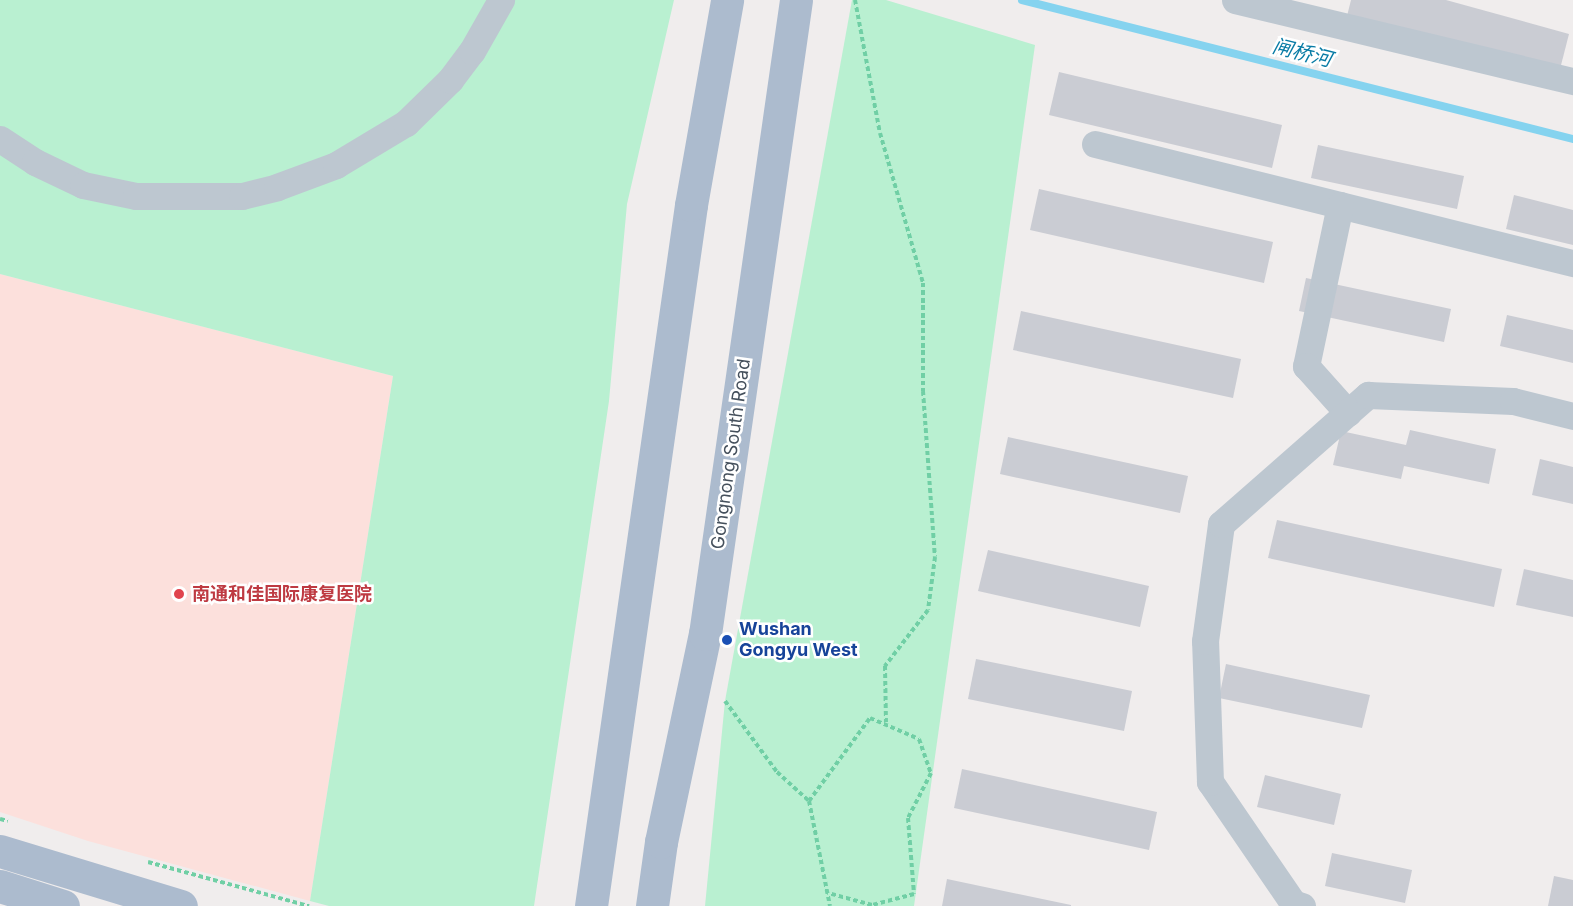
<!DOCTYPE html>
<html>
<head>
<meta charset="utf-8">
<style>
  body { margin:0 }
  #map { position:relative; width:1573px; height:906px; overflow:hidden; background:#f0eded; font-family:Inter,"Noto Sans SC",sans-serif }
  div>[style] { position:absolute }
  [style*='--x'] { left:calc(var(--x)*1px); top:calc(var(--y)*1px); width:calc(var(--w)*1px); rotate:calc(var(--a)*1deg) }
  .medical>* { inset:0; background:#fce0dc }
  .green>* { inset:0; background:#b9f0d1 }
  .stream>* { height:8px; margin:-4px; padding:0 4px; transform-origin:4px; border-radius:4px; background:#85d3ef }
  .building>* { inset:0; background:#caccd3 }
  .path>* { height:4px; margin-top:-2px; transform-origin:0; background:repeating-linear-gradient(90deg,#70cfa5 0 4.5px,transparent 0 7.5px) }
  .minor>* { height:27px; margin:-13.5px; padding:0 13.5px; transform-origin:13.5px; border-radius:13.5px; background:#bdc7d0 }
  .major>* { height:33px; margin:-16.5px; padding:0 16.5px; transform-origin:16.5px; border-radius:16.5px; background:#acbbce }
  .dots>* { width:16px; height:16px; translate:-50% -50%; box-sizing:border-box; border:3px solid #fff; border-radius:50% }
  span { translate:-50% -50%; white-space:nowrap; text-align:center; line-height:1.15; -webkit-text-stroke:5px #fff; paint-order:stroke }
  .street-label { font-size:18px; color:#45505c }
  .health-label { font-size:18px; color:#be3a42; font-weight:700 }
  .left { translate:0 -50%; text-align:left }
  .transit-label { font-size:18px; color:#164399; font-weight:700 }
  .water-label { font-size:20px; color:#087ba5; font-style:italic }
</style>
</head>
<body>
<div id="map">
  <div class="medical">
    <i style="clip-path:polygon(0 274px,393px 376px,310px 901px,88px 841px,0 812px)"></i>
  </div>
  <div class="green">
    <i style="clip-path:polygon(0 0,674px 0,627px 204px,609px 401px,534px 906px,329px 906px,310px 901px,393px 376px,0 274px)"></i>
    <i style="clip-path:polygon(852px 0,886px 0,1035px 45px,914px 906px,705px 906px,725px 701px)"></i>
  </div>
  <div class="stream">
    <i style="--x:1022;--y:0;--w:568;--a:14.16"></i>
  </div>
  <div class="building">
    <i style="clip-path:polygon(1351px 0,1446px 0,1569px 34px,1559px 73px,1347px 16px)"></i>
    <i style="clip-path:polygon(1059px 72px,1282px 125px,1272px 168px,1049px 115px)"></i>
    <i style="clip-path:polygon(1318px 145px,1464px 176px,1457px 209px,1311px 178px)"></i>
    <i style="clip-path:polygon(1039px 189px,1273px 242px,1264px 283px,1030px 230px)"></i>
    <i style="clip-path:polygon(1514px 195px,1573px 210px,1573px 245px,1506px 229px)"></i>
    <i style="clip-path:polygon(1306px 278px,1451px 309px,1444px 342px,1299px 311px)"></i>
    <i style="clip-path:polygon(1021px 311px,1241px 359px,1233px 398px,1013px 350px)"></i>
    <i style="clip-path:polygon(1507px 315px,1573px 330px,1573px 363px,1500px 346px)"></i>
    <i style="clip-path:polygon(1410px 430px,1496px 449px,1489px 484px,1404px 466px,1401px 479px,1333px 465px,1341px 431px,1406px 445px)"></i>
    <i style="clip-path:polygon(1008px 437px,1188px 476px,1180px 513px,1000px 474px)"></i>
    <i style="clip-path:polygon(1540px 459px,1573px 467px,1573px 504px,1532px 495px)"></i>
    <i style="clip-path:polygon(1277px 520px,1502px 569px,1494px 607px,1268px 558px)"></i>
    <i style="clip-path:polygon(988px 550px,1149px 586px,1140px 627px,978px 591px)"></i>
    <i style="clip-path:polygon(1524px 569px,1573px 580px,1573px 617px,1516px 605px)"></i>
    <i style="clip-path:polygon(976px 659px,1132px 691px,1124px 731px,968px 699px)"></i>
    <i style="clip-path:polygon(1226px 664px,1370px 695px,1362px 728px,1219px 698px)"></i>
    <i style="clip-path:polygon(962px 769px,1157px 812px,1149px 850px,954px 808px)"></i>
    <i style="clip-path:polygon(1265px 775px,1341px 794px,1334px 825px,1257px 807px)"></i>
    <i style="clip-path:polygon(1332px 853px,1412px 870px,1405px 903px,1325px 886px)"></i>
    <i style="clip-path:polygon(1554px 876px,1573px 880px,1573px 906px,1548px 906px)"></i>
    <i style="clip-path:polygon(947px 879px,1071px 905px,1071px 906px,942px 906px)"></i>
  </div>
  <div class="path">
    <i style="--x:855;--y:0;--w:135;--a:79.4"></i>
    <i style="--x:880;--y:133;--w:156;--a:74"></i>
    <i style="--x:923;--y:283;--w:108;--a:90"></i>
    <i style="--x:923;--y:391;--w:166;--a:85.9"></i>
    <i style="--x:935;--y:557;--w:53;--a:97.5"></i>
    <i style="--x:928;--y:610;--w:71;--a:127.5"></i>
    <i style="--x:885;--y:666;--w:56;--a:89"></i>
    <i style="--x:725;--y:701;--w:88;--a:53.8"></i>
    <i style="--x:777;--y:772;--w:43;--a:42.2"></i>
    <i style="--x:809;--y:801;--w:107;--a:78.7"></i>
    <i style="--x:809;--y:801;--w:103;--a:-53.7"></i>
    <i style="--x:870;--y:718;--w:53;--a:23.2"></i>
    <i style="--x:919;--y:739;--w:36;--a:71"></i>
    <i style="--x:931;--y:773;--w:51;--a:117.1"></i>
    <i style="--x:908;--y:818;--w:76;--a:85.5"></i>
    <i style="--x:914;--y:894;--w:43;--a:165.3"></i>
    <i style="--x:872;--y:905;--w:46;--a:-164.7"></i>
    <i style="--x:0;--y:819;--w:8;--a:14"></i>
    <i style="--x:148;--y:862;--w:167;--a:15.3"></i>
  </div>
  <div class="minor">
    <i style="--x:1235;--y:0;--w:348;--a:13.5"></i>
    <i style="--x:0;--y:139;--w:42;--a:33.3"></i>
    <i style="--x:35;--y:162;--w:53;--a:25.6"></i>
    <i style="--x:83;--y:185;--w:54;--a:11.7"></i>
    <i style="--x:136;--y:196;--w:106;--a:0"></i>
    <i style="--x:242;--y:196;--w:36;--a:-14"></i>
    <i style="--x:277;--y:187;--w:63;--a:-20.4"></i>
    <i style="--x:336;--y:165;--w:82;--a:-31"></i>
    <i style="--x:406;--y:123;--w:62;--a:-44.3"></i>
    <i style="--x:450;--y:80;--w:36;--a:-53"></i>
    <i style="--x:472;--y:51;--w:59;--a:-60.4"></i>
    <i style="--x:1095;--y:144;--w:493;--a:14"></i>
    <i style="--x:1340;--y:205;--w:165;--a:101.9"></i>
    <i style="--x:1306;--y:366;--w:63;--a:48.2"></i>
    <i style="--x:1302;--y:906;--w:9;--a:-162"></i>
    <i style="--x:1293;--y:903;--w:147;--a:-124.4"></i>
    <i style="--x:1210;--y:782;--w:141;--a:-92"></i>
    <i style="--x:1205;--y:641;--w:118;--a:-82.2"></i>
    <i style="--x:1221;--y:524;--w:196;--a:-41.3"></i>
    <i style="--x:1368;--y:395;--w:145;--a:2.4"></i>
    <i style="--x:1513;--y:401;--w:62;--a:14"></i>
  </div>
  <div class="major">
    <i style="--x:0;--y:851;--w:189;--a:16.9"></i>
    <i style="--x:0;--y:886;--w:66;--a:17.6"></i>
    <i style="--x:591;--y:906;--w:708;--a:-81.88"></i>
    <i style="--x:691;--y:205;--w:208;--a:-80"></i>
    <i style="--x:652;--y:906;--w:65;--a:-82"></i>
    <i style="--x:661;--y:842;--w:213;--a:-78.1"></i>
    <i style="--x:705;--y:634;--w:640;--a:-81.83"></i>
  </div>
  <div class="dots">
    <i style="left:179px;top:594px;background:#e0444e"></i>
    <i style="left:727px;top:640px;background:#1a4fb4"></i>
  </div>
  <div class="street-label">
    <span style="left:731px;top:454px;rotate:-82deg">Gongnong South Road</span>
  </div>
  <div class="health-label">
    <span class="left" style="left:192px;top:594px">南通和佳国际康复医院</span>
  </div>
  <div class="transit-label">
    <span class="left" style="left:739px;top:640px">Wushan<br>Gongyu West</span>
  </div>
  <div class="water-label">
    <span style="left:1302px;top:53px;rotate:14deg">闸桥河</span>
  </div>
</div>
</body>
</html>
